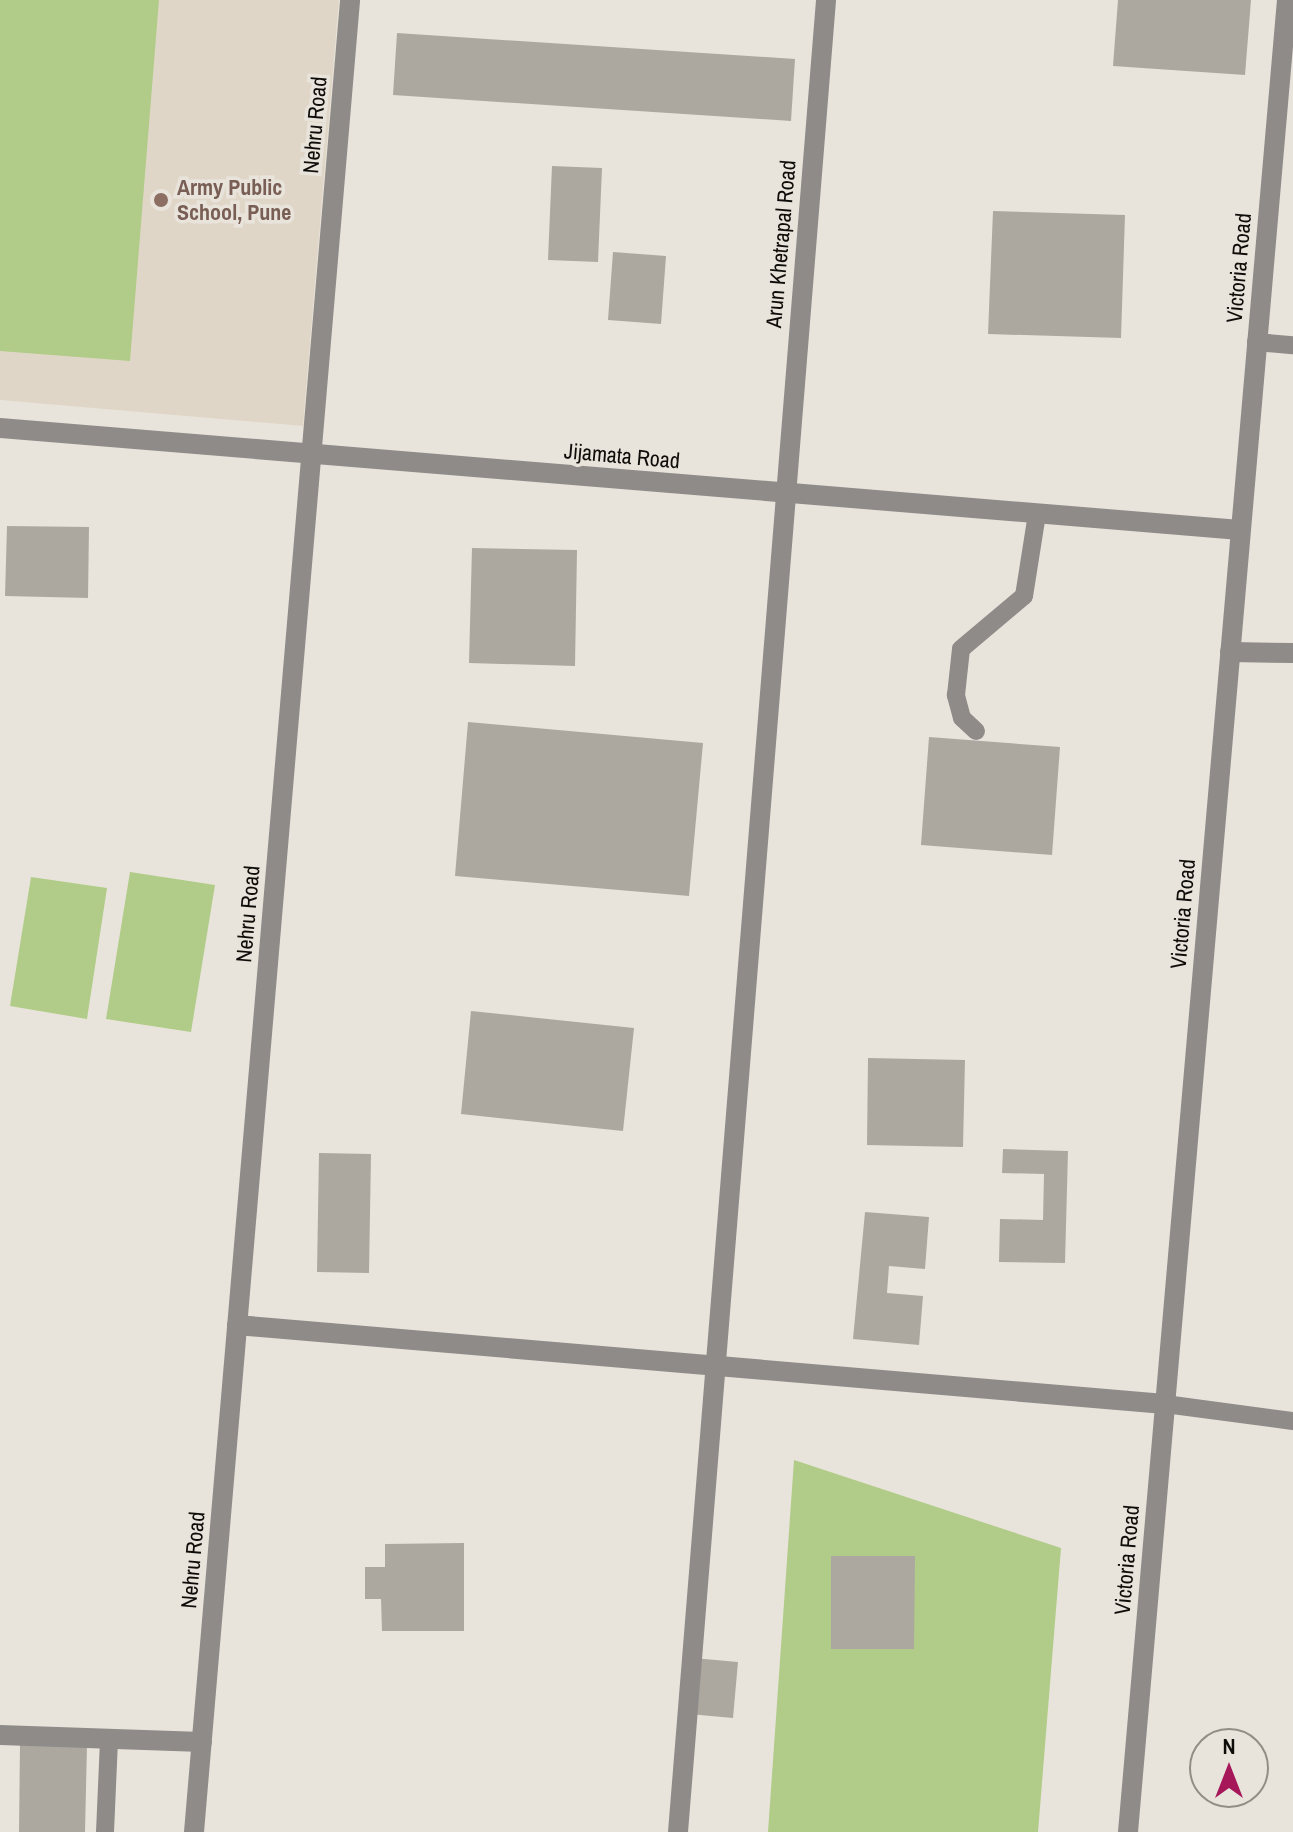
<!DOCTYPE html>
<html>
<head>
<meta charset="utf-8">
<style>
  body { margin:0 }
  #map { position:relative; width:1293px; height:1832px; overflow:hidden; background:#e9e4db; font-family:"Archivo Narrow",sans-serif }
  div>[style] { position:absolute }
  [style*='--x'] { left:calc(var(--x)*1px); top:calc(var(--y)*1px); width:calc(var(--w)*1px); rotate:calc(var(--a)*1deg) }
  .built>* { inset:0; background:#e0d6c7 }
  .green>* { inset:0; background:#b0cc88 }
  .building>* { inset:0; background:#aca8a0 }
  .service>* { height:18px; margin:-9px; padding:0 9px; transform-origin:9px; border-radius:9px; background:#8f8b89 }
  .minor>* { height:20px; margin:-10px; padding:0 10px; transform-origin:10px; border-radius:10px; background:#8f8b89 }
  .dots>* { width:22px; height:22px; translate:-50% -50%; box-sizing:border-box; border:4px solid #e9e4db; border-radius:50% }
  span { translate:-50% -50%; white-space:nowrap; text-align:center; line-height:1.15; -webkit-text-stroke:7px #e9e4db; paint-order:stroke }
  .street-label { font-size:22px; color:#0f0d0a }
  .education-label { font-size:22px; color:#785e54; font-weight:700 }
  .left { translate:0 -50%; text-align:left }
  .north { position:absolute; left:1189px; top:1728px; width:80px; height:80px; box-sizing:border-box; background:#e9e4db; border:2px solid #928e87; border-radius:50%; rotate:0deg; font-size:22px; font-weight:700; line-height:32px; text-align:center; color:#0f0d0a }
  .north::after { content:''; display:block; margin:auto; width:28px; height:36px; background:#a61759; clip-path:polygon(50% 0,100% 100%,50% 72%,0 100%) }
</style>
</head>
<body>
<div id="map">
  <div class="built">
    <i style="clip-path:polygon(0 0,339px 0,303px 426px,0 400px)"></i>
  </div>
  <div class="green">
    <i style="clip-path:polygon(0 0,159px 0,130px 361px,0 351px)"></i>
    <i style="clip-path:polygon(130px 872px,215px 885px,191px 1032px,106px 1019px)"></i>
    <i style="clip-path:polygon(31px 877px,107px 888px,87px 1019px,10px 1006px)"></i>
    <i style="clip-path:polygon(794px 1460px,1061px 1548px,1038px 1832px,768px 1832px)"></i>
  </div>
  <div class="building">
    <i style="clip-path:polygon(1118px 0,1251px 0,1245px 75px,1113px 66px)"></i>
    <i style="clip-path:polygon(397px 33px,795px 59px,791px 121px,393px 95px)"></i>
    <i style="clip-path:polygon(552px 166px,602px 168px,598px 262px,548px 260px)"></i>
    <i style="clip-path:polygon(993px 211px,1125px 215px,1121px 338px,988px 334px)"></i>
    <i style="clip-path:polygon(613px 252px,666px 256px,661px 324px,608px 320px)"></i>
    <i style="clip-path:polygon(7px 526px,89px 527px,88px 598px,5px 596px)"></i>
    <i style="clip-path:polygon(472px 548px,577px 550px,575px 666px,469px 663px)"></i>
    <i style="clip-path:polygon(468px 722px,703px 743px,689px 896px,455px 876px)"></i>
    <i style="clip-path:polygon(929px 737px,1060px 747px,1052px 855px,921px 845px)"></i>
    <i style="clip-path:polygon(471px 1011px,634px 1028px,623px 1131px,461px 1114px)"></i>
    <i style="clip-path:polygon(868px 1058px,965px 1060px,963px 1147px,867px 1145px)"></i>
    <i style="clip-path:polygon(1003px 1149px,1068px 1151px,1065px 1263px,999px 1262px,1000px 1219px,1043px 1220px,1044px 1174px,1002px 1173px)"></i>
    <i style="clip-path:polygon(319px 1153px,371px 1154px,369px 1273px,317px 1272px)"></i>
    <i style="clip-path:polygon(865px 1212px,929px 1217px,925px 1269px,889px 1266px,887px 1293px,923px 1296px,919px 1345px,853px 1339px)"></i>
    <i style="clip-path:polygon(464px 1543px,464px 1631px,382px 1631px,381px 1599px,365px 1599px,365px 1567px,385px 1567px,385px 1544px)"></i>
    <i style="clip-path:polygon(831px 1556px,915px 1556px,914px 1649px,831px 1649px)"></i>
    <i style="clip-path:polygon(693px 1658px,738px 1662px,733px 1718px,689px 1714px)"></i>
    <i style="clip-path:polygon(20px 1744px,87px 1745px,85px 1832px,19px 1832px)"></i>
  </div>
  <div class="service">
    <i style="--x:1256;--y:342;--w:37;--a:5"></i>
    <i style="--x:976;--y:731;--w:19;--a:-137"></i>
    <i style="--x:962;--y:718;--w:24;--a:-105"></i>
    <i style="--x:956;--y:695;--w:46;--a:-83.8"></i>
    <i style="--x:961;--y:649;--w:82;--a:-40.1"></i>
    <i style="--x:1024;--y:596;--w:83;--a:-81"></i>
    <i style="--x:1165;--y:1404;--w:129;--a:7.6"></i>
    <i style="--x:105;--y:1832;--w:93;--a:-87.5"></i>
  </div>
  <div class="minor">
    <i style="--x:0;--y:428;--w:1244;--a:4.7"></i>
    <i style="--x:1230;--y:652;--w:63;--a:0.9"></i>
    <i style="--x:237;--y:1325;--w:931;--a:4.87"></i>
    <i style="--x:0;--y:1735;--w:202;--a:2"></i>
    <i style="--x:194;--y:1832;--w:1839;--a:-85.13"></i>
    <i style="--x:678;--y:1832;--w:1838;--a:-85.38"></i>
    <i style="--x:1128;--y:1832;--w:1839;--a:-85.04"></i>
  </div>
  <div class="dots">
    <i style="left:161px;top:200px;background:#8d6e63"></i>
  </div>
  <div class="street-label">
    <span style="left:315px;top:125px;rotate:-85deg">Nehru Road</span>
    <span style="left:781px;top:244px;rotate:-85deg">Arun Khetrapal Road</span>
    <span style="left:1239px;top:268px;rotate:-85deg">Victoria Road</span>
    <span style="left:622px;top:456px;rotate:5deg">Jijamata Road</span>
    <span style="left:248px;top:914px;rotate:-85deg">Nehru Road</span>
    <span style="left:1183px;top:914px;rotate:-85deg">Victoria Road</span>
    <span style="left:193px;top:1560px;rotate:-85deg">Nehru Road</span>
    <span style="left:1127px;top:1560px;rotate:-85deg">Victoria Road</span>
  </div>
  <div class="education-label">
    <span class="left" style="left:177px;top:200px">Army Public<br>School, Pune</span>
  </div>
  <div class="north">N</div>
</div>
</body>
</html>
